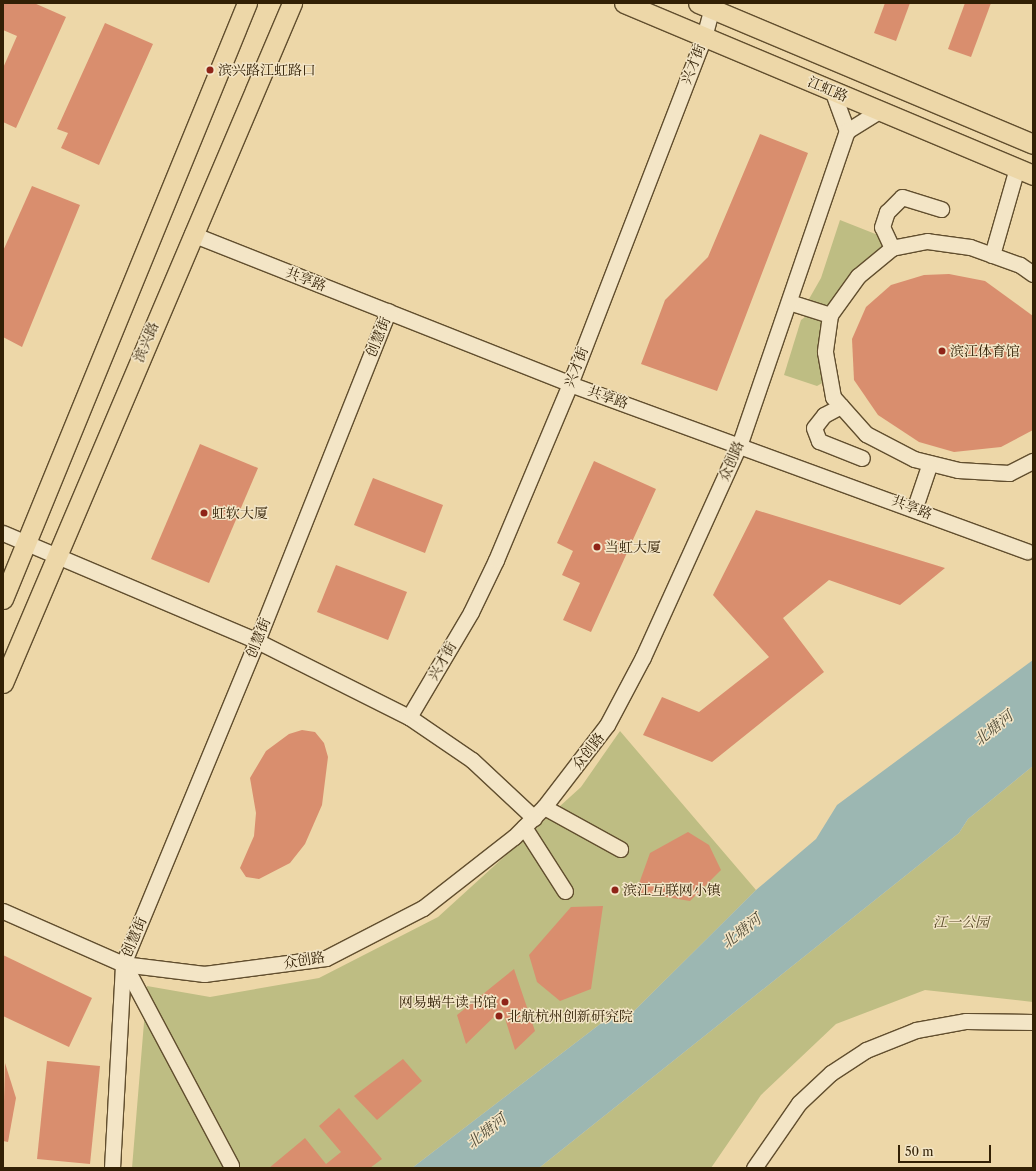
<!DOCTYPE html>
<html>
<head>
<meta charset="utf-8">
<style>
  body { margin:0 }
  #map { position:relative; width:1036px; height:1171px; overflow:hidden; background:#edd7a8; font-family:"Libre Caslon Text","Noto Serif SC",serif }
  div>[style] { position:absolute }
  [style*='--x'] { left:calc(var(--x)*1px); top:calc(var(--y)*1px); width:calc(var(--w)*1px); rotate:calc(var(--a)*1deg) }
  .green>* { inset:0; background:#bebd83 }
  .water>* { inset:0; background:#9cb7b2 }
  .building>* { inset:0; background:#d98e6e }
  .roads { filter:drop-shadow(1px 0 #614e2e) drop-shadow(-1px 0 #614e2e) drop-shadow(0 1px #614e2e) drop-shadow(0 -1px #614e2e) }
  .minor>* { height:15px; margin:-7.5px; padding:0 7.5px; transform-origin:7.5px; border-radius:7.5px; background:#f3e5c6 }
  .major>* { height:19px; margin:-9.5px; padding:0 9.5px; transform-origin:9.5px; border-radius:9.5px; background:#edd7a8 }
  .dots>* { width:11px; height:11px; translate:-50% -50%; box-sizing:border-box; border:2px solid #f3e5c6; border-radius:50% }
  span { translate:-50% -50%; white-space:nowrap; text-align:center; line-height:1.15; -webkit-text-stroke:3px #f3e5c6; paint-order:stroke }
  .street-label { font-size:14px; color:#322005 }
  .poi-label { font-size:14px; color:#322005 }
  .left { translate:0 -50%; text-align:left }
  .right { translate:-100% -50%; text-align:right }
  .park-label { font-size:14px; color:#554724; font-style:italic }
  .water-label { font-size:15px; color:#524d39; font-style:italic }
  .frame { position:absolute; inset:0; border:4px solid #322005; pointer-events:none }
  .scale { position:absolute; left:898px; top:1145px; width:93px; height:18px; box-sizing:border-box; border:2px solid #322005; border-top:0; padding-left:5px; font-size:12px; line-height:14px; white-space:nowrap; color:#322005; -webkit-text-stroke:3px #f3e5c6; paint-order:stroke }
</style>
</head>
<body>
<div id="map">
  <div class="green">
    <i style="clip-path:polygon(840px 220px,878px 235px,884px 245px,845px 281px,826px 309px,811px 305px,809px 299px,821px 278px)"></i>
    <i style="clip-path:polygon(809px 314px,822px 321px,824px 382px,817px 386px,784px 375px,801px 320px)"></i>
    <i style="clip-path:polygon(620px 731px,756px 890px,633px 1012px,604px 1021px,412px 1168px,132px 1168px,147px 986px,210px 997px,319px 978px,438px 917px,581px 787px)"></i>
    <i style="clip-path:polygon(1033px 766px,1033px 1002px,925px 990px,836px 1024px,761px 1095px,711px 1168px,539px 1168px,959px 833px,968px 819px)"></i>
  </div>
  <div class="water">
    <i style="clip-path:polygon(1033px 660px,1033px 766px,968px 819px,959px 833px,539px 1168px,412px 1168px,604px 1021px,633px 1012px,756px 890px,816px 839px,837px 805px)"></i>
  </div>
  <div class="building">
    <i style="clip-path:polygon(3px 3px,34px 3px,66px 17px,16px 128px,3px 122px,3px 68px,17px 36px,3px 30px)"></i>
    <i style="clip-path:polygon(885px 3px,910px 3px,896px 41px,874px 33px)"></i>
    <i style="clip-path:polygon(965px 3px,991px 3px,971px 57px,948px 49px)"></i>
    <i style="clip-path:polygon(105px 23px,153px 44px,99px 165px,61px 148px,68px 133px,57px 129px)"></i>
    <i style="clip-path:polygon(760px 134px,808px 153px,717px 391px,641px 364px,665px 300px,708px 257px)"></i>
    <i style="clip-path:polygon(32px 186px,80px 205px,22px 347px,3px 337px,3px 251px)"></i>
    <i style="clip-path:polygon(949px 274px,985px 281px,1033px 316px,1033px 430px,1001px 447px,954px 452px,919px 442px,878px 415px,854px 380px,852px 339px,866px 307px,891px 285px,924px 275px)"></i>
    <i style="clip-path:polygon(200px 444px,258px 468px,209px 583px,151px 559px)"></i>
    <i style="clip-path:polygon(594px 461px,656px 489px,591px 632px,563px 620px,580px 583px,562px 575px,573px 551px,557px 543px)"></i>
    <i style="clip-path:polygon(373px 478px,443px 505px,425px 553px,354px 525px)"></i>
    <i style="clip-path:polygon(756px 510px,945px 568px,900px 605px,829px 580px,783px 618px,824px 672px,712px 762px,643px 735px,662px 697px,699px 712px,769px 657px,713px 595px)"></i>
    <i style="clip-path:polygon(336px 565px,407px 592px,388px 640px,317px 612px)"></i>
    <i style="clip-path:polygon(302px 730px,315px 732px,324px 743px,328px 757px,322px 805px,305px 844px,290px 863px,259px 879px,246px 877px,240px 868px,254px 836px,256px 813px,250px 778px,266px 751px,289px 734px)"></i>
    <i style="clip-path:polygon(688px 832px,709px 845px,721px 870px,690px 901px,636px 892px,650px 853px)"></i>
    <i style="clip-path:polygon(603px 906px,591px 989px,560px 1001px,537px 982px,529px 955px,571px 907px)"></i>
    <i style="clip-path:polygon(3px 955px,92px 998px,69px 1047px,3px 1016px)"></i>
    <i style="clip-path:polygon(514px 969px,535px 1031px,515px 1050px,502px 1009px,466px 1044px,457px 1015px)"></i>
    <i style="clip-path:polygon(403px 1059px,422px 1081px,377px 1120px,354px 1096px)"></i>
    <i style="clip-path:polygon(47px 1061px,100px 1066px,90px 1164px,37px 1159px)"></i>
    <i style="clip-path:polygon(5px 1063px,16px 1098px,8px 1142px,3px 1141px)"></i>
    <i style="clip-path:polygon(339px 1108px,382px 1159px,370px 1168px,269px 1168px,305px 1138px,326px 1164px,341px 1152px,319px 1126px)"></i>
  </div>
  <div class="roads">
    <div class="minor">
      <i style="--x:832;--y:90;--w:44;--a:69.9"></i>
      <i style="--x:192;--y:234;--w:407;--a:21.6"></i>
      <i style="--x:570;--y:384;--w:487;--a:20.1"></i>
      <i style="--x:892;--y:248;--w:23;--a:-115"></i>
      <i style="--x:882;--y:227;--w:16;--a:-72"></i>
      <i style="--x:887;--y:212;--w:21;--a:-45"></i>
      <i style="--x:902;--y:197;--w:41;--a:17.1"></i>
      <i style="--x:992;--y:255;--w:91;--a:-74"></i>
      <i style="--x:1033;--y:274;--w:16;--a:-145"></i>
      <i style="--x:1020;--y:265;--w:53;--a:-160.2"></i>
      <i style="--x:970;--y:247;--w:43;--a:-172.1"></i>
      <i style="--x:927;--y:241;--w:36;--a:169"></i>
      <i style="--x:892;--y:248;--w:44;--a:140.5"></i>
      <i style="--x:858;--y:276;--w:48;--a:125.7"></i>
      <i style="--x:830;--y:315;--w:37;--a:98"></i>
      <i style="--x:825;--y:352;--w:46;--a:79.9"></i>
      <i style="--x:833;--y:397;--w:50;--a:48.3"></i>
      <i style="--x:866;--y:434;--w:54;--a:27.5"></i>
      <i style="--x:914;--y:459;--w:45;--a:14"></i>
      <i style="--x:958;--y:470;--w:51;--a:3.4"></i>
      <i style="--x:1009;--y:473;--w:27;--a:-27"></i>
      <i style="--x:789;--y:302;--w:43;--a:17.6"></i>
      <i style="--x:841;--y:406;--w:19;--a:152"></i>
      <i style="--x:824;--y:415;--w:16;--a:128"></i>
      <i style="--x:814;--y:428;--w:14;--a:69"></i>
      <i style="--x:819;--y:441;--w:46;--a:21.6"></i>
      <i style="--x:915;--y:507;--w:46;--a:-71.2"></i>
      <i style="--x:3;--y:533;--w:276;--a:23"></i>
      <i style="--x:257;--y:641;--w:170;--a:26.6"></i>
      <i style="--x:409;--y:717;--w:76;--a:34.3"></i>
      <i style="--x:472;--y:760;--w:85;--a:43.1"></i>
      <i style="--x:409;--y:717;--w:122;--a:-59.4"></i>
      <i style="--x:471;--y:612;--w:58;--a:-64.3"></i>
      <i style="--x:496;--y:560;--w:191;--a:-67.2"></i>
      <i style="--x:570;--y:384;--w:372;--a:-68.9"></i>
      <i style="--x:704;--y:37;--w:35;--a:-75"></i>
      <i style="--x:544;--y:807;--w:87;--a:28.9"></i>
      <i style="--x:524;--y:827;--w:76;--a:57.4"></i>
      <i style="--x:3;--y:911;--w:131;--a:23.8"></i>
      <i style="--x:123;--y:964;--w:82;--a:7"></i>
      <i style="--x:204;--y:974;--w:123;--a:-7.5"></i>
      <i style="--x:326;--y:958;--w:109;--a:-27.3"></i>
      <i style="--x:423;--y:908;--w:115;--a:-38"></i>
      <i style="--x:514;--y:837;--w:42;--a:-45"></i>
      <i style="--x:544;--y:807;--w:103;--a:-52.5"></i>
      <i style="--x:607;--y:725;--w:77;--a:-62.1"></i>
      <i style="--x:643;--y:657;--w:235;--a:-65.6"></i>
      <i style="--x:740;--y:443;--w:330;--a:-71.1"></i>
      <i style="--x:847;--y:131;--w:38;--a:-32"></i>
      <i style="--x:124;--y:964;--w:228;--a:62"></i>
      <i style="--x:112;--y:1168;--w:204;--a:-86.9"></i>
      <i style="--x:123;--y:964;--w:350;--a:-67.5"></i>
      <i style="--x:257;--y:641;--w:355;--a:-68.3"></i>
      <i style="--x:754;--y:1168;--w:79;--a:-55.3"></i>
      <i style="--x:799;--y:1103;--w:44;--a:-43.2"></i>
      <i style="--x:831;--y:1073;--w:42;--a:-33.3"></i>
      <i style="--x:866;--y:1050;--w:54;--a:-21.8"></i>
      <i style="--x:916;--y:1030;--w:51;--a:-10.2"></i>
      <i style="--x:966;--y:1021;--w:67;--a:0.9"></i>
    </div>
    <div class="major">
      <i style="--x:624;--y:3;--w:444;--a:22.8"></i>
      <i style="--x:698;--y:3;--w:363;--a:22.8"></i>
      <i style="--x:3;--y:599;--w:644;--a:-67.74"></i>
      <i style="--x:3;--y:683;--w:739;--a:-66.97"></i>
    </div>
  </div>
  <div class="dots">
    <i style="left:210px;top:70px;background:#8f2418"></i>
    <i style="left:942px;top:351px;background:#8f2418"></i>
    <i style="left:204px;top:513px;background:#8f2418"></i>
    <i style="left:597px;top:547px;background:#8f2418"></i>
    <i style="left:615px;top:890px;background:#8f2418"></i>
    <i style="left:505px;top:1002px;background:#8f2418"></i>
    <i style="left:499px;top:1016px;background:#8f2418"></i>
  </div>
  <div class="street-label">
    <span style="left:693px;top:64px;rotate:-69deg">兴才街</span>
    <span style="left:828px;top:89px;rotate:23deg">江虹路</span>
    <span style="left:306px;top:279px;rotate:21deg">共享路</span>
    <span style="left:378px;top:337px;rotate:-68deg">创慧街</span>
    <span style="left:146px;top:342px;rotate:-67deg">滨兴路</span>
    <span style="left:576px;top:367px;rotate:-69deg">兴才街</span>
    <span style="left:608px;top:397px;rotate:19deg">共享路</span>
    <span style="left:731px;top:461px;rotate:-67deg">众创路</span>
    <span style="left:912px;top:507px;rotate:21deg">共享路</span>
    <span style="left:258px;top:638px;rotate:-68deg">创慧街</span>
    <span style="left:442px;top:661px;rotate:-60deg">兴才街</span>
    <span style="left:588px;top:751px;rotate:-52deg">众创路</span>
    <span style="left:134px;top:937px;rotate:-67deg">创慧街</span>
    <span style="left:304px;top:960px;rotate:-10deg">众创路</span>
  </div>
  <div class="poi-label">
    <span class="left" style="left:218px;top:70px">滨兴路江虹路口</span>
    <span class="left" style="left:950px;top:351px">滨江体育馆</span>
    <span class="left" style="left:212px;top:513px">虹软大厦</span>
    <span class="left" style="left:605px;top:547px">当虹大厦</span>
    <span class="left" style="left:623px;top:890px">滨江互联网小镇</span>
    <span class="right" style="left:497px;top:1002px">网易蜗牛读书馆</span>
    <span class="left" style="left:507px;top:1016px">北航杭州创新研究院</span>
  </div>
  <div class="park-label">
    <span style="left:961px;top:922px">江一公园</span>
  </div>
  <div class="water-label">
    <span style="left:993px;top:728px;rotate:-39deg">北塘河</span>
    <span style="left:741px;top:931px;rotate:-38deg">北塘河</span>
    <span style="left:486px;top:1131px;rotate:-38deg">北塘河</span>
  </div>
  <div class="frame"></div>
  <div class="scale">50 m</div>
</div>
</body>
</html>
